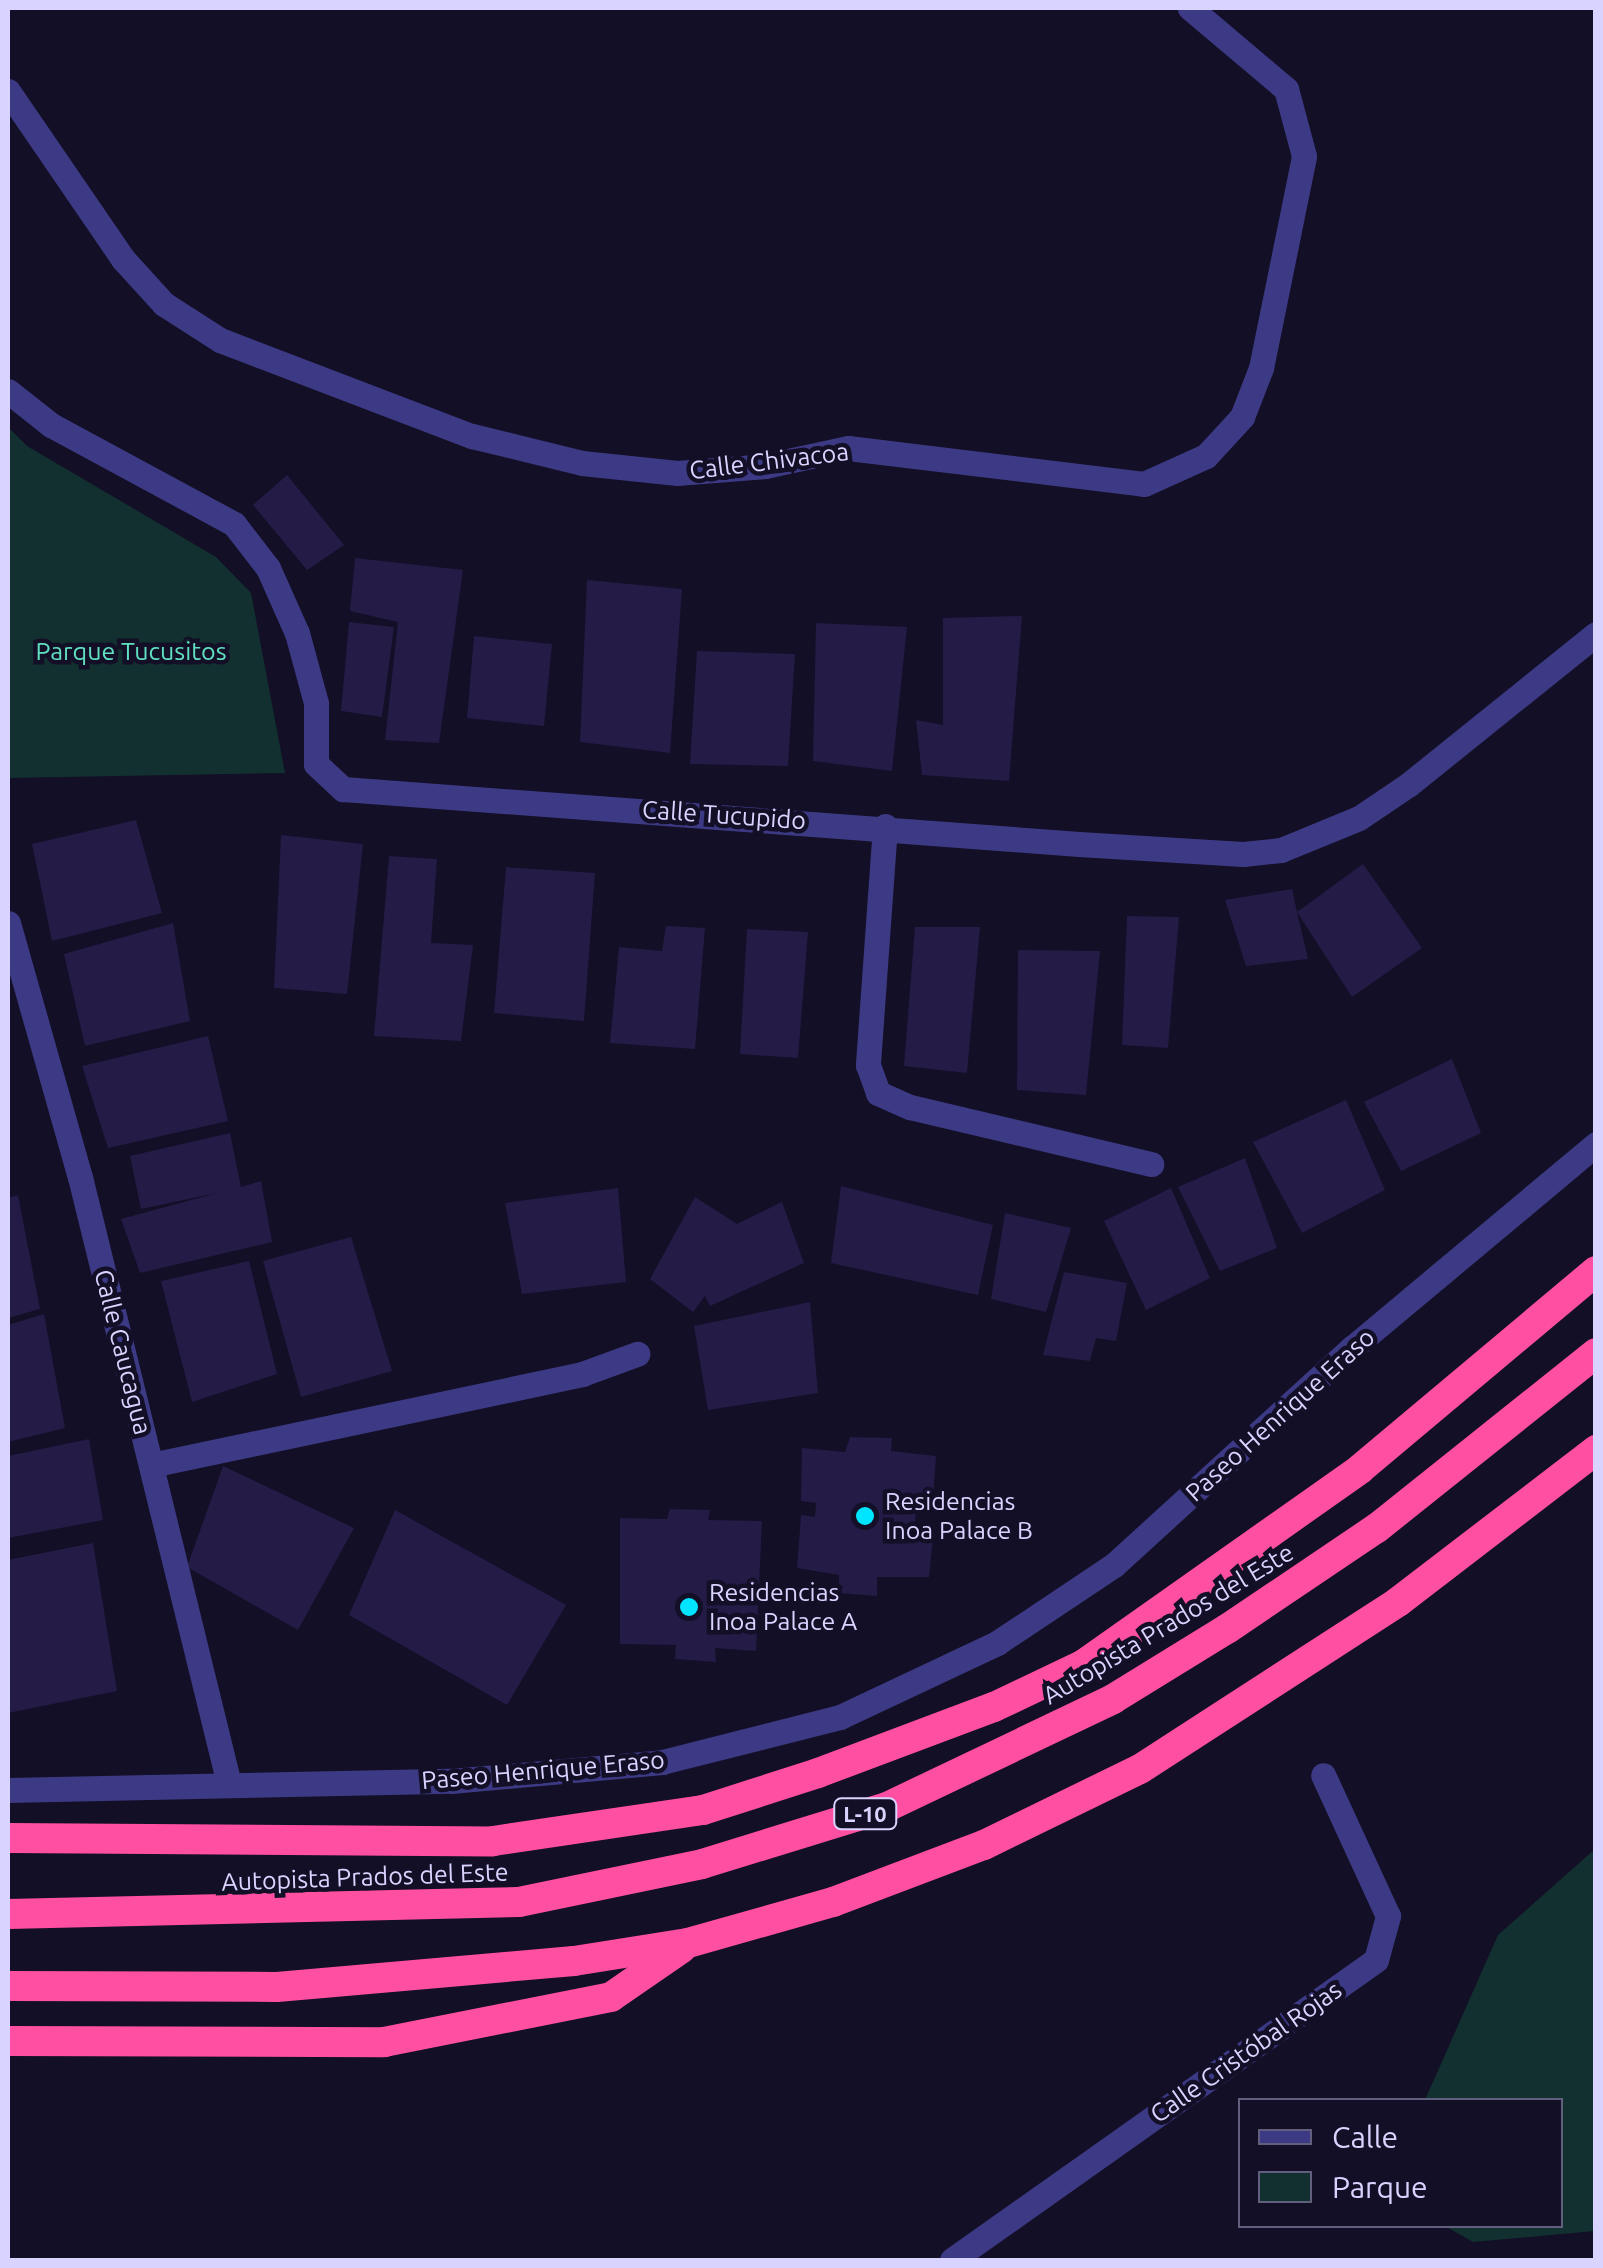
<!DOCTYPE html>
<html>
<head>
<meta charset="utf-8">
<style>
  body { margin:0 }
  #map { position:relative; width:1603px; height:2268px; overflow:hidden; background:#130f26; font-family:Ubuntu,sans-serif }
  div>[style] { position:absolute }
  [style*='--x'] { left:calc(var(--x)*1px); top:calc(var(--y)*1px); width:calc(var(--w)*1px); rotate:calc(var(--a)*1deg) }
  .green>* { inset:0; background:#12302f }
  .building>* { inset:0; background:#241b47 }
  .minor>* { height:25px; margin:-12.5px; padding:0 12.5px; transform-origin:12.5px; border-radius:12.5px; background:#3d3a85 }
  .highway>* { height:30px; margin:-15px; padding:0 15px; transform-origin:15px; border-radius:15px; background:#ff4fa3 }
  .dots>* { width:28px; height:28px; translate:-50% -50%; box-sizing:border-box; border:5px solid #130f26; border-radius:50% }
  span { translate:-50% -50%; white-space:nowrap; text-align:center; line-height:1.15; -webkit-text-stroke:9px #130f26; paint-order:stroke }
  .shield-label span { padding:2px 8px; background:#130f26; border:2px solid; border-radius:8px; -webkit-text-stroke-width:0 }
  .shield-label { font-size:22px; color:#d9d4ff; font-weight:700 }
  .street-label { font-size:25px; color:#d9d4ff }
  .park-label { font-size:25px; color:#5fe0c0 }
  .poi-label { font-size:25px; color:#d9d4ff }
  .left { translate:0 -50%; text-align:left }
  .frame { position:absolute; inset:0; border:10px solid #d9d4ff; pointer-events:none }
  .legend { position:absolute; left:1238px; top:2098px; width:325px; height:130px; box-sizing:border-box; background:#130f26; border:2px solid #625e7d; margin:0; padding:12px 18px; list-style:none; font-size:30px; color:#d9d4ff }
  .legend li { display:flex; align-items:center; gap:20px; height:50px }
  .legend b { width:50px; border:2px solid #625e7d }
</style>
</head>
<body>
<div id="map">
  <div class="green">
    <i style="clip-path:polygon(8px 427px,27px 446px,216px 557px,251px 593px,285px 773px,8px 778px)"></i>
    <i style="clip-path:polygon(1595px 1849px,1595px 2231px,1473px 2242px,1445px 2226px,1560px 2226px,1560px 2100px,1425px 2100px,1498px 1935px)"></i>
  </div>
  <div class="building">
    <i style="clip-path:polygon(287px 475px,344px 545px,307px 570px,253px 505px)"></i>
    <i style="clip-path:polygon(355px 558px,463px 570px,439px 743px,385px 740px,398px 622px,350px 611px)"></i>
    <i style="clip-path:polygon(587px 580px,682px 589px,670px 753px,580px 742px)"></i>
    <i style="clip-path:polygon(1022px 616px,1009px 781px,922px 775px,916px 720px,943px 725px,943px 618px)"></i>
    <i style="clip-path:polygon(349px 622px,394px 627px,382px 717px,341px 711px)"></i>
    <i style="clip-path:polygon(816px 623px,907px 627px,892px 771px,813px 761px)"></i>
    <i style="clip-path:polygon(474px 636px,552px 644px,544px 726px,467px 718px)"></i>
    <i style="clip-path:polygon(697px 651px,795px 654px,788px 766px,690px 764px)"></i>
    <i style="clip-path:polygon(136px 820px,162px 913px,52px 941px,32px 844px)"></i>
    <i style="clip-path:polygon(281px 835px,363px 844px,347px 994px,274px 988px)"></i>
    <i style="clip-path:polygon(389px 856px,437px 859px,431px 943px,473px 945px,461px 1041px,374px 1036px)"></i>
    <i style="clip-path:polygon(1363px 864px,1422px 948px,1352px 997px,1297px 912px,1308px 959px,1246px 966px,1225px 900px,1292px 889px,1297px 912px)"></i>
    <i style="clip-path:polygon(506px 867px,595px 873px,584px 1021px,494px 1013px)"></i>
    <i style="clip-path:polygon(1127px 916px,1179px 917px,1168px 1048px,1122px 1045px)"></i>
    <i style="clip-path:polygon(173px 923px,190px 1021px,85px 1046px,64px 954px)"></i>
    <i style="clip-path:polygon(666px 926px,705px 928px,695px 1049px,610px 1043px,619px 947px,662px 951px)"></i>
    <i style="clip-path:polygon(915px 927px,980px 927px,967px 1073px,904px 1066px)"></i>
    <i style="clip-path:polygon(747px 929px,808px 932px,798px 1058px,740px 1054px)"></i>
    <i style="clip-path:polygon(1018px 950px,1100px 951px,1086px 1095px,1017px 1090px)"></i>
    <i style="clip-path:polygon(208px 1036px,228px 1121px,108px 1148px,82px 1066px)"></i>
    <i style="clip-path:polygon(1452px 1059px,1481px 1133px,1401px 1171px,1364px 1102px)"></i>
    <i style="clip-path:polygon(1346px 1100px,1385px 1190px,1302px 1233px,1253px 1142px)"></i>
    <i style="clip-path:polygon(230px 1133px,241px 1187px,261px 1181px,272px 1242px,140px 1273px,121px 1219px,217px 1193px,141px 1209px,130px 1156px)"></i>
    <i style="clip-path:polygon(1245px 1158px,1277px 1248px,1220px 1271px,1178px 1187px)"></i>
    <i style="clip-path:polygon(841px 1186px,993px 1225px,978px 1295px,831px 1263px)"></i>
    <i style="clip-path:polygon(618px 1188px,626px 1282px,522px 1294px,505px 1203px)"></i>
    <i style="clip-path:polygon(1171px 1188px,1210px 1278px,1146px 1310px,1104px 1221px)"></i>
    <i style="clip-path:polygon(18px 1195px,40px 1309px,8px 1318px,8px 1198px)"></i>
    <i style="clip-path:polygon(695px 1197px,737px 1224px,782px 1202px,804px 1263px,710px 1306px,705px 1296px,693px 1312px,650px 1279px)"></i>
    <i style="clip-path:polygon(1005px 1213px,1071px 1228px,1046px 1312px,991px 1299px)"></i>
    <i style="clip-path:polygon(351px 1237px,392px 1371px,301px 1397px,263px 1261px)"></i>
    <i style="clip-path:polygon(249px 1261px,277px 1374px,192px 1402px,161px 1281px)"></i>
    <i style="clip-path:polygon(1064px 1272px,1127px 1283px,1116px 1341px,1096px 1338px,1090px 1361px,1043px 1355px)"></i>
    <i style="clip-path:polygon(810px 1302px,818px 1393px,708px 1410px,694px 1326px)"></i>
    <i style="clip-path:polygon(44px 1314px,65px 1428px,8px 1442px,8px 1325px)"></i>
    <i style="clip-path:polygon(850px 1437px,892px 1438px,891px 1451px,936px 1456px,932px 1511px,916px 1508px,915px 1530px,934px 1528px,929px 1577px,877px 1577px,877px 1596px,839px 1593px,839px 1575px,797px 1568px,801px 1515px,815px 1517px,816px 1503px,801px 1501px,802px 1448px,845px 1452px)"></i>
    <i style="clip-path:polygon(89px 1439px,103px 1520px,8px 1538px,8px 1456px)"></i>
    <i style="clip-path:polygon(223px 1466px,354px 1528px,298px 1630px,187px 1567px)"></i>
    <i style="clip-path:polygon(670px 1509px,710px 1510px,708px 1520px,762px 1521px,756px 1651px,715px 1648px,716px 1662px,675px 1659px,676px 1645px,620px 1644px,620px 1518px,667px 1519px)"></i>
    <i style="clip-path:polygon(395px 1510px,566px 1605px,507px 1705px,349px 1615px)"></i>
    <i style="clip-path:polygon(93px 1543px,117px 1691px,8px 1713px,8px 1560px)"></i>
  </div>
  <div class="minor">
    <i style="--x:8;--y:91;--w:204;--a:55.6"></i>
    <i style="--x:123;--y:259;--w:61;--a:47.7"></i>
    <i style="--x:164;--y:304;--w:67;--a:32.7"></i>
    <i style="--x:220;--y:340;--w:270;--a:20.9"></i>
    <i style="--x:472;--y:436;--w:113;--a:13.8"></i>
    <i style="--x:582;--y:463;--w:96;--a:6"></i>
    <i style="--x:677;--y:473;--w:88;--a:-4.5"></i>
    <i style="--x:765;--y:466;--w:85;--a:-12.2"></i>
    <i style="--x:848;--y:448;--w:298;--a:6.9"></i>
    <i style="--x:1144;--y:484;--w:68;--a:-24.3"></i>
    <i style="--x:1206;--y:456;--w:53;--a:-47.3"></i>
    <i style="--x:1242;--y:417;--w:53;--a:-68.8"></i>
    <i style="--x:1261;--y:368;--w:216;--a:-78.5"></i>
    <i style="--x:1304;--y:156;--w:69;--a:-105"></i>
    <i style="--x:1286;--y:89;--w:126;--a:-139.8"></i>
    <i style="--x:8;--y:391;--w:55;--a:38.3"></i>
    <i style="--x:51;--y:425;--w:208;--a:28.4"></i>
    <i style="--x:234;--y:524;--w:56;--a:52.3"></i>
    <i style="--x:268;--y:568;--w:71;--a:66"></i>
    <i style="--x:297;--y:633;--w:73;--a:74.8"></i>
    <i style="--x:316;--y:703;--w:61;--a:90"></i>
    <i style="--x:316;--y:764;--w:37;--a:43"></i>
    <i style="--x:343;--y:789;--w:738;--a:4.27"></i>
    <i style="--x:1079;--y:844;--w:164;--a:3.5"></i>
    <i style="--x:1243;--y:854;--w:38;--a:-6"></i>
    <i style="--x:1281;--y:850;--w:84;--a:-22.3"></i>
    <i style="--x:1359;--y:818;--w:59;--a:-34"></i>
    <i style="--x:1408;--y:785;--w:241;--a:-38.8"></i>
    <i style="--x:885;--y:826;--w:240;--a:94.1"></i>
    <i style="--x:868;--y:1065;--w:30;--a:70"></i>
    <i style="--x:878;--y:1093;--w:35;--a:24"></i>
    <i style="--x:910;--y:1107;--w:248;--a:13.3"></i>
    <i style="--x:8;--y:923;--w:264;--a:74.2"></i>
    <i style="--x:80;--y:1177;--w:625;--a:76.21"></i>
    <i style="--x:151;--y:1465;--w:441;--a:-11.9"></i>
    <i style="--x:582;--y:1374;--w:59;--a:-20"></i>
    <i style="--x:8;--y:1790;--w:443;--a:-1.2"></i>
    <i style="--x:451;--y:1781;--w:212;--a:-5.1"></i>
    <i style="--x:662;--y:1762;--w:184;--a:-14.2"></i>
    <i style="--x:840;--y:1717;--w:174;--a:-25.2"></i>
    <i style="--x:997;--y:1643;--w:141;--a:-33.7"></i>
    <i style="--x:1114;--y:1565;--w:322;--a:-42.4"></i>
    <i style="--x:1352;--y:1348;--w:318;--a:-39.9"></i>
    <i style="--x:952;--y:2260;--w:519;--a:-35.28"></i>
    <i style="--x:1376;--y:1960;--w:46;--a:-74.7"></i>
    <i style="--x:1388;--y:1916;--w:155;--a:-114.7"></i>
  </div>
  <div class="highway">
    <i style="--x:8;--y:1838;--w:485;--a:0.4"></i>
    <i style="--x:493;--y:1841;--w:212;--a:-8.4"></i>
    <i style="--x:703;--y:1810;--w:121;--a:-17.8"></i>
    <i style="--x:818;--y:1773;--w:188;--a:-20.6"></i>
    <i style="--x:994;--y:1707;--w:100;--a:-25.5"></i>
    <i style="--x:1084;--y:1664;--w:338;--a:-35.2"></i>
    <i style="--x:1360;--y:1469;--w:308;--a:-40"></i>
    <i style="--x:8;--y:1914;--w:511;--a:-1.35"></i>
    <i style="--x:519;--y:1902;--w:187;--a:-11.7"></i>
    <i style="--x:702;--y:1864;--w:194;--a:-17.1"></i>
    <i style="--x:887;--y:1807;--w:250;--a:-25.5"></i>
    <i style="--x:1113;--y:1699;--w:134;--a:-31.6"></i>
    <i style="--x:1227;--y:1629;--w:181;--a:-34"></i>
    <i style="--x:1377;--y:1528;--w:280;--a:-38.6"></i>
    <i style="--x:8;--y:1986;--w:269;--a:0.2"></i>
    <i style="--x:277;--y:1987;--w:298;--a:-5"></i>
    <i style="--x:574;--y:1961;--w:115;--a:-9"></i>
    <i style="--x:688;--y:1943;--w:151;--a:-15.8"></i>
    <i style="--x:833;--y:1902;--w:161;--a:-20.7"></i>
    <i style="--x:984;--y:1845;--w:174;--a:-26"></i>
    <i style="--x:1140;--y:1769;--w:307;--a:-32.9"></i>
    <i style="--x:1398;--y:1602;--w:250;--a:-37.5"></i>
    <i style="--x:8;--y:2041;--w:376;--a:0.2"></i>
    <i style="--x:384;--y:2042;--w:231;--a:-11.2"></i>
    <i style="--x:611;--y:1997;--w:86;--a:-34.6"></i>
  </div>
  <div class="dots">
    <i style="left:865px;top:1516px;background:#00e5ff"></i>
    <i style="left:689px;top:1607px;background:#00e5ff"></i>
  </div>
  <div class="shield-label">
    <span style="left:865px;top:1814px">L-10</span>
  </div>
  <div class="street-label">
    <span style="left:769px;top:461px;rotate:-7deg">Calle Chivacoa</span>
    <span style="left:724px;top:815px;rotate:4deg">Calle Tucupido</span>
    <span style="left:123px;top:1352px;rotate:76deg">Calle Caucagua</span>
    <span style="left:1280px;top:1415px;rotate:-42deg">Paseo Henrique Eraso</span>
    <span style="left:1168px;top:1624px;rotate:-31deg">Autopista Prados del Este</span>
    <span style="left:543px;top:1770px;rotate:-5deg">Paseo Henrique Eraso</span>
    <span style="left:365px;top:1877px;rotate:-2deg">Autopista Prados del Este</span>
    <span style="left:1246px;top:2052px;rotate:-35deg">Calle Cristóbal Rojas</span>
  </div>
  <div class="park-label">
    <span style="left:131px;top:651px">Parque Tucusitos</span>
  </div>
  <div class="poi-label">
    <span class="left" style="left:885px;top:1516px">Residencias<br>Inoa Palace B</span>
    <span class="left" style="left:709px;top:1607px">Residencias<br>Inoa Palace A</span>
  </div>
  <div class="frame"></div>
  <ul class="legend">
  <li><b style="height:12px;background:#3d3a85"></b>Calle</li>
  <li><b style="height:28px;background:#12302f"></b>Parque</li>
  </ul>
</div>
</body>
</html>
